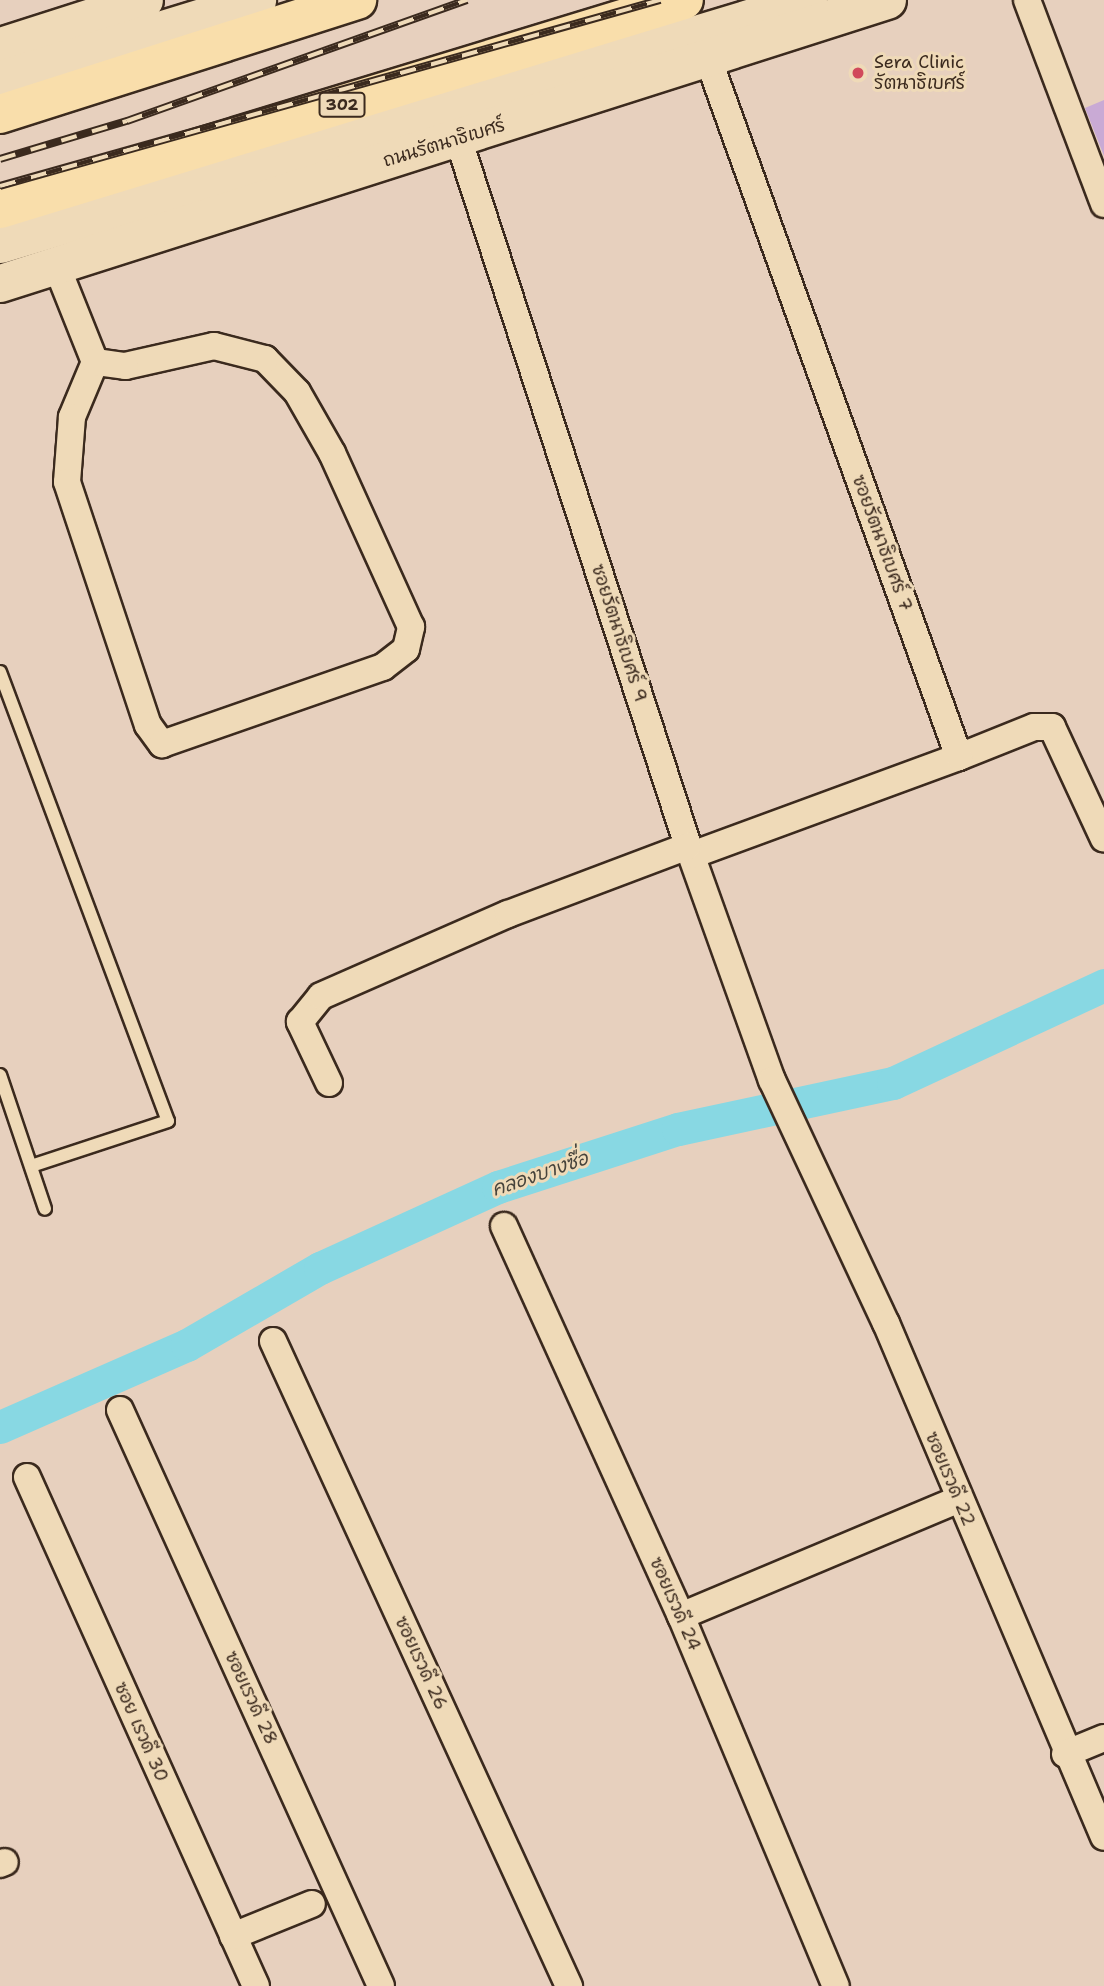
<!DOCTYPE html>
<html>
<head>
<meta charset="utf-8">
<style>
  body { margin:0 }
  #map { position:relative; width:1104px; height:1986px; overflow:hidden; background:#e7d0be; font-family:"Shantell Sans","Playpen Sans Thai",sans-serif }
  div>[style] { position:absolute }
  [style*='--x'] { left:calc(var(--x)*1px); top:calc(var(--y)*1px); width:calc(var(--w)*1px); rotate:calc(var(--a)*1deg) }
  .canal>* { height:33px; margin:-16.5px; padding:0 16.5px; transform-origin:16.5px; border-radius:16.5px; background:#88d8e3 }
  .building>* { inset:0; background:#c9aad5 }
  .roads { filter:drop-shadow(2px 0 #3b2a1e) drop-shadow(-2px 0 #3b2a1e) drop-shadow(0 2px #3b2a1e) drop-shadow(0 -2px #3b2a1e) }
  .lane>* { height:12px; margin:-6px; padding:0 6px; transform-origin:6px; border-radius:6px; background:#efdab8 }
  .street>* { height:26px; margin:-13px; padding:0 13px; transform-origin:13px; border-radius:13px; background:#efdab8 }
  .secondary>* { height:37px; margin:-18.5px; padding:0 18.5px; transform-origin:18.5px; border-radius:18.5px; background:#efdab8 }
  .primary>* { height:38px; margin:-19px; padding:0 19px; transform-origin:19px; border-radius:19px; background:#f9deab }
  .rail>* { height:8px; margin-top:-4px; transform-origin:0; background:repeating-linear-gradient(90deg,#efdab8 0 16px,#3b2a1e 0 32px); box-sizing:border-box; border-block:2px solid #3b2a1e }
  .dots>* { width:19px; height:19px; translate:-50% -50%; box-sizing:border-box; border:4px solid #efdab8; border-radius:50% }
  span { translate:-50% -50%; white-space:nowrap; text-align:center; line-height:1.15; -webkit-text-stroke:6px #efdab8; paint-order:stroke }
  .shield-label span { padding:2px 5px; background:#efdab8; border:2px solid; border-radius:5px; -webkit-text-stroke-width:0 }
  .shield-label { font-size:16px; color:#3b2a1e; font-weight:700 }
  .poi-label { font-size:18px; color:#3b2a1e }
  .left { translate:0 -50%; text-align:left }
  .street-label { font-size:18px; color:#3b2a1e }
  .water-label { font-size:19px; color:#47443c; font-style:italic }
</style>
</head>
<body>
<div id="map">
  <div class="canal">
    <i style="--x:0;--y:1427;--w:204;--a:-23.7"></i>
    <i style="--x:187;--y:1345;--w:154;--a:-30.1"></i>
    <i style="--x:320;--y:1268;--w:196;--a:-24.5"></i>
    <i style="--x:498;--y:1187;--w:189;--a:-17.9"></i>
    <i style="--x:678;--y:1129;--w:220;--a:-12.1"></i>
    <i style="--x:893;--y:1083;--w:233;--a:-24.9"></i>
  </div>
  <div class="building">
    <i style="clip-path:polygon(1104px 100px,1104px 156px,1085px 108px)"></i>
  </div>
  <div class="roads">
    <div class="lane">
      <i style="--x:0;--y:672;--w:479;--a:69.5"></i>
      <i style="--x:168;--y:1121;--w:144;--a:161.8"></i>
      <i style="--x:0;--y:1075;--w:141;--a:71.4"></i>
    </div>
    <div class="street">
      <i style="--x:1027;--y:0;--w:218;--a:69.3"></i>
      <i style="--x:458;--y:138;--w:744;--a:72"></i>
      <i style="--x:688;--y:846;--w:249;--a:70.3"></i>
      <i style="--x:772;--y:1080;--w:268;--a:64.9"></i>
      <i style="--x:886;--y:1323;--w:558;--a:67.02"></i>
      <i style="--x:57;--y:267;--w:102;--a:68.2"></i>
      <i style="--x:95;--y:362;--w:60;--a:112.7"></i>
      <i style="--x:72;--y:417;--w:65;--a:94.4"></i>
      <i style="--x:67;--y:482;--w:256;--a:71.6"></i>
      <i style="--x:148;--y:725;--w:24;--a:54"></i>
      <i style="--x:162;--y:744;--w:234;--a:-19.2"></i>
      <i style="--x:383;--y:667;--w:29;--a:-38"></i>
      <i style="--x:406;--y:649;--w:23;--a:-77"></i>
      <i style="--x:411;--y:627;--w:191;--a:-114.4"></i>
      <i style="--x:332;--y:453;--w:70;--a:-119.8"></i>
      <i style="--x:297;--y:392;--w:46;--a:-134.1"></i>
      <i style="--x:265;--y:359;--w:53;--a:-165.7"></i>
      <i style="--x:214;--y:346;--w:91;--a:167.3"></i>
      <i style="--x:125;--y:366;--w:30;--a:-172"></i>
      <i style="--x:959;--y:757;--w:81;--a:-21.8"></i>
      <i style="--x:1034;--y:727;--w:18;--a:0"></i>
      <i style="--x:1052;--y:727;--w:123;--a:65.1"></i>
      <i style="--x:692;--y:855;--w:284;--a:-20.2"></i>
      <i style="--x:959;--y:757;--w:740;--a:-109.76"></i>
      <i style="--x:329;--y:1083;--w:68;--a:-115.4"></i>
      <i style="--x:300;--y:1022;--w:33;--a:-51"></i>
      <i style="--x:321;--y:996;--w:204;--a:-23.7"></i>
      <i style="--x:508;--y:914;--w:192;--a:-20.7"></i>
      <i style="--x:504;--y:1226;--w:428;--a:65.6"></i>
      <i style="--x:681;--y:1616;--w:401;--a:67.3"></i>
      <i style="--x:273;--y:1341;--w:710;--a:65.35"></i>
      <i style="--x:120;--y:1410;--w:632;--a:65.62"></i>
      <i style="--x:27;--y:1477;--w:558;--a:65.78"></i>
      <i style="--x:681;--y:1616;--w:302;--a:-22.8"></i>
      <i style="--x:1065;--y:1754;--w:42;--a:-22.3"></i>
      <i style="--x:0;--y:1864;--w:5;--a:-22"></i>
      <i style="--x:233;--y:1936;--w:85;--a:-22.1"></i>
    </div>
    <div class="secondary">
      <i style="--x:0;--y:46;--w:151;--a:-17.7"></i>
      <i style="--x:0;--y:79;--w:269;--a:-17.1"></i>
      <i style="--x:0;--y:244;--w:844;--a:-16.8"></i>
      <i style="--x:0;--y:283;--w:931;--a:-17.7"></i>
    </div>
    <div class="primary">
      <i style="--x:0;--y:114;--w:375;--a:-17.7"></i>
      <i style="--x:0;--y:209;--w:715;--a:-16.99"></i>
    </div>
  </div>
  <div class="rail">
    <i style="--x:0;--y:159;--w:133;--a:-16.7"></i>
    <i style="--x:127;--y:121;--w:361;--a:-19.6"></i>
    <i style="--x:0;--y:186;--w:686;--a:-15.74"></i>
  </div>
  <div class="dots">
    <i style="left:858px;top:73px;background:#d1495b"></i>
  </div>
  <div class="shield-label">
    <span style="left:342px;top:105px">302</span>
  </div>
  <div class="poi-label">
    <span class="left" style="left:874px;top:73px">Sera Clinic<br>รัตนาธิเบศร์</span>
  </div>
  <div class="street-label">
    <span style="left:444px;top:143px;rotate:-17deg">ถนนรัตนาธิเบศร์</span>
    <span style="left:882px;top:543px;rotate:70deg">ซอยรัตนาธิเบศร์ 7</span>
    <span style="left:619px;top:633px;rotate:72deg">ซอยรัตนาธิเบศร์ 9</span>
    <span style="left:950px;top:1479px;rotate:67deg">ซอยเรวดี 22</span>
    <span style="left:675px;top:1604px;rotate:66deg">ซอยเรวดี 24</span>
    <span style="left:421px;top:1663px;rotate:65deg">ซอยเรวดี 26</span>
    <span style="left:251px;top:1698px;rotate:65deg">ซอยเรวดี 28</span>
    <span style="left:141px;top:1732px;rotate:66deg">ซอย เรวดี 30</span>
  </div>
  <div class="water-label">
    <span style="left:540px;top:1174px;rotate:-19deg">คลองบางซื่อ</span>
  </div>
</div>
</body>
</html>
